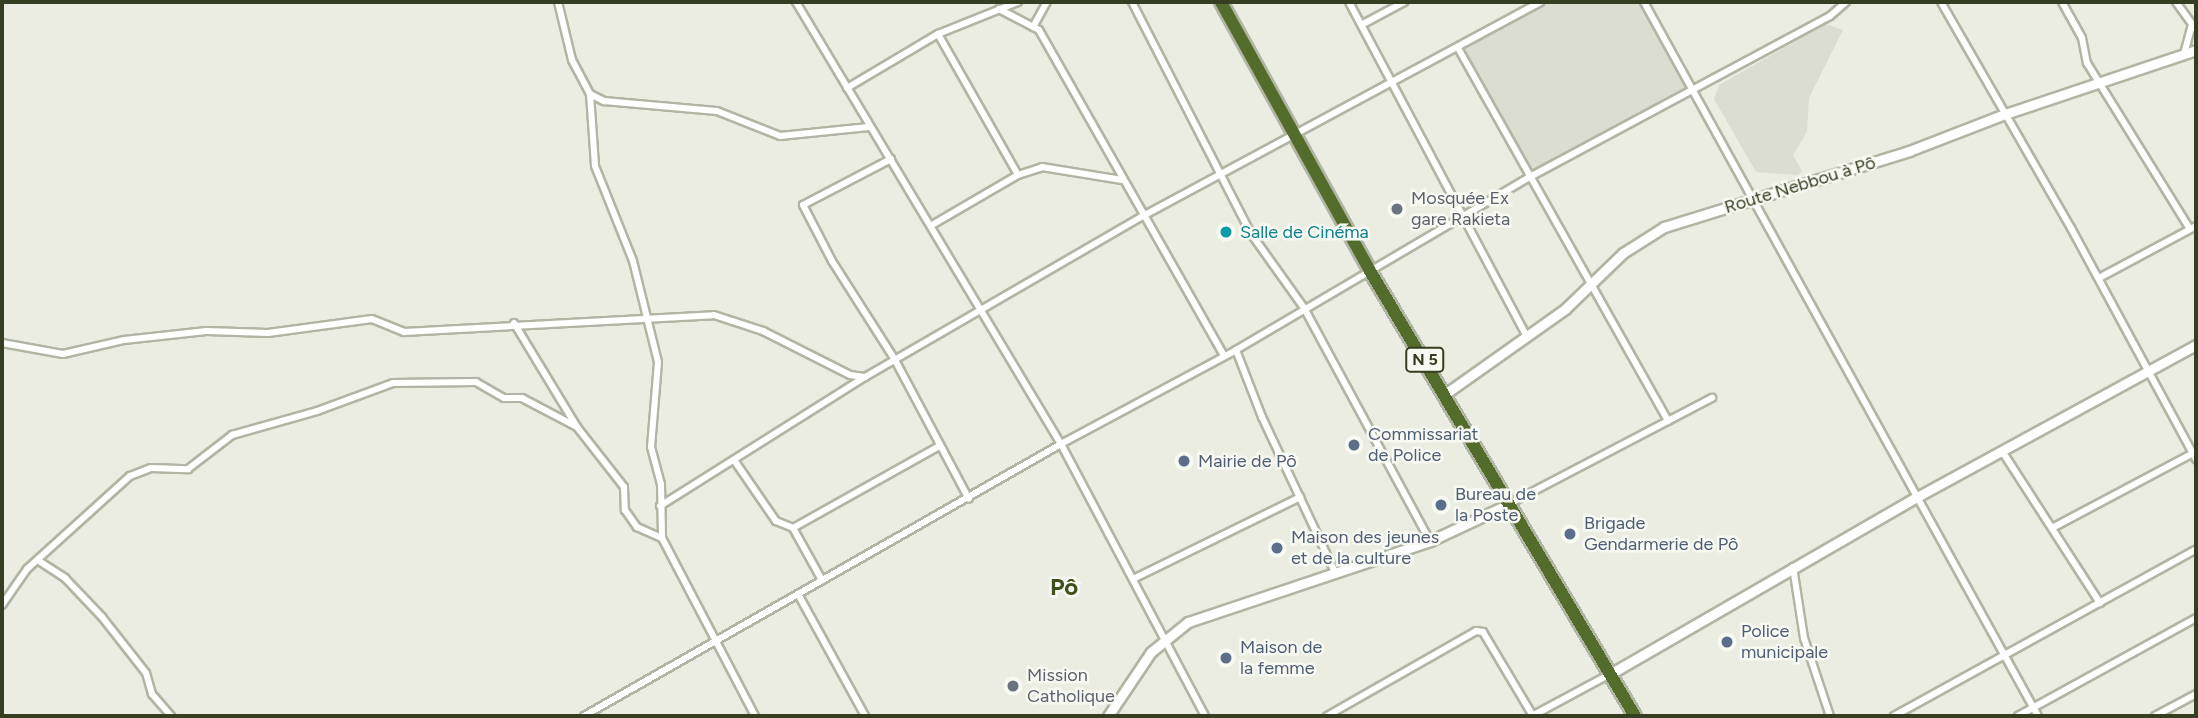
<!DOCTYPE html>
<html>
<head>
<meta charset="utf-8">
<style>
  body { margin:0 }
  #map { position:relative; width:2198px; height:718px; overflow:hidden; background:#ebede2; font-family:Figtree,sans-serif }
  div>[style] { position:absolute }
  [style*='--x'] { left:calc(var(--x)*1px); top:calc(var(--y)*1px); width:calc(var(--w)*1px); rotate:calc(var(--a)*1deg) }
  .built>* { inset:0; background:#dbddd0 }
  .roads { filter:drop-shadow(2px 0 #b1b5a4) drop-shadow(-2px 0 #b1b5a4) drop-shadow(0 2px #b1b5a4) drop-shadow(0 -2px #b1b5a4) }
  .street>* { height:6px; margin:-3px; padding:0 3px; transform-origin:3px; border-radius:3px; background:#fff }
  .secondary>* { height:9px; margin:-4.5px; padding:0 4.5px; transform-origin:4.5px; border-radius:4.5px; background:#fff }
  .highway>* { height:12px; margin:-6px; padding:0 6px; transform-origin:6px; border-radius:6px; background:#536c2c }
  .dots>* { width:19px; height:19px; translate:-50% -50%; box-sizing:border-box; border:4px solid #f8f9f2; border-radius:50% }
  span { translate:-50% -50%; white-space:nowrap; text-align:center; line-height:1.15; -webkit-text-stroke:5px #f8f9f2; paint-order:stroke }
  .shield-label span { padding:2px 5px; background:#f8f9f2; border:2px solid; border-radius:5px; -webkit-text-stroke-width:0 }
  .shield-label { font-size:16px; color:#353e21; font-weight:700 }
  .street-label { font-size:18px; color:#353e21 }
  .worship-label { font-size:18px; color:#5b616d }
  .left { translate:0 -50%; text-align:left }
  .culture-label { font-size:18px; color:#0d838f }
  .service-label { font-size:18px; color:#4e5e75 }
  .district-label { font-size:24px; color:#3e511c; font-weight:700 }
  .frame { position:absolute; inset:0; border:4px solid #353e21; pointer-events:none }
</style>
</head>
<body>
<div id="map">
  <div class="built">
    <i style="clip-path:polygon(1548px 2px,1639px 2px,1687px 89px,1531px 172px,1464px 48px)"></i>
    <i style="clip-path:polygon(1826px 24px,1843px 30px,1809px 98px,1807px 132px,1793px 155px,1802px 171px,1798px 175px,1756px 172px,1714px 99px,1719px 85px)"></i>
  </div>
  <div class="roads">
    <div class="street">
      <i style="--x:558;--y:2;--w:60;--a:76.4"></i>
      <i style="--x:572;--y:60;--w:38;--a:62"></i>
      <i style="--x:590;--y:94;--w:72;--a:86"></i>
      <i style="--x:595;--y:166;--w:102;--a:68.2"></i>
      <i style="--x:633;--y:261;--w:104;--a:76.1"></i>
      <i style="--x:658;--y:362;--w:85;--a:94.7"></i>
      <i style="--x:651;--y:447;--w:38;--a:75"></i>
      <i style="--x:661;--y:484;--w:54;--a:88.9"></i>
      <i style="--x:662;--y:538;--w:201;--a:62.4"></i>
      <i style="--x:796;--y:2;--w:515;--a:59.06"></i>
      <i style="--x:1061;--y:444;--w:308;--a:62.1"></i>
      <i style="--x:1132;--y:2;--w:262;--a:62.8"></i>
      <i style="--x:1252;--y:235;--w:90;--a:54.5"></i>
      <i style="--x:1304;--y:308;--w:265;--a:61.6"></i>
      <i style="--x:1349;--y:2;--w:377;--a:62"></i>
      <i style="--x:1644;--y:2;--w:815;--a:61.11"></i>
      <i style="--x:1941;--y:2;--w:261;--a:60.1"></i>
      <i style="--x:2071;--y:228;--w:263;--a:61.6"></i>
      <i style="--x:2062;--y:2;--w:41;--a:60.9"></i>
      <i style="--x:2082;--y:38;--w:25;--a:79"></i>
      <i style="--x:2087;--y:63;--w:195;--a:58.2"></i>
      <i style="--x:2176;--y:2;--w:34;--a:54"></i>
      <i style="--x:999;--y:9;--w:45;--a:27.7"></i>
      <i style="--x:1039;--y:30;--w:375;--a:60.4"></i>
      <i style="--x:1363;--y:24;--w:47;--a:-28.2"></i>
      <i style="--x:1033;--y:27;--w:29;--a:-61"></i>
      <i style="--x:938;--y:34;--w:162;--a:60.4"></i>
      <i style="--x:1458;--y:48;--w:428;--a:60.6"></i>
      <i style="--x:2184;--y:54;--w:28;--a:-75"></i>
      <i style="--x:847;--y:88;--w:106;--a:-30.7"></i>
      <i style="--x:938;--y:34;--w:86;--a:-21.8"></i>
      <i style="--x:590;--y:94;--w:16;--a:27"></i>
      <i style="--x:604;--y:101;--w:113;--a:5.1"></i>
      <i style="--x:717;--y:111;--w:68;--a:21.6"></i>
      <i style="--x:780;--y:136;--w:89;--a:-5.8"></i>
      <i style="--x:891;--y:159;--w:99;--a:152.4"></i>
      <i style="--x:803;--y:205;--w:63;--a:62.6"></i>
      <i style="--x:832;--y:261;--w:117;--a:57.5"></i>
      <i style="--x:895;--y:360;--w:157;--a:62"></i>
      <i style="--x:932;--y:225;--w:99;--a:-30.2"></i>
      <i style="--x:1018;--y:175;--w:25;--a:-18"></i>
      <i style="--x:1042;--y:167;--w:81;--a:9.2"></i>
      <i style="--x:2099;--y:278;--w:110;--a:-28.2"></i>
      <i style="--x:514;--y:323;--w:122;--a:58.8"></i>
      <i style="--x:577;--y:427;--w:76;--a:51.9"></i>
      <i style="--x:624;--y:487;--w:23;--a:88"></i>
      <i style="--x:625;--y:510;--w:21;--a:55"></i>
      <i style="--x:637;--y:527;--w:27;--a:24"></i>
      <i style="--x:2;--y:343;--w:62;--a:10.2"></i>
      <i style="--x:63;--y:354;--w:63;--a:-12.9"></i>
      <i style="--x:124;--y:340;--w:83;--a:-6.2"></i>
      <i style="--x:207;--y:331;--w:61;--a:1.9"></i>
      <i style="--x:268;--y:333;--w:105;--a:-7.7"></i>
      <i style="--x:372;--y:319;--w:35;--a:22"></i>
      <i style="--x:404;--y:332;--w:310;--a:-3.1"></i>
      <i style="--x:714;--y:315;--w:52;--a:18.1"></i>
      <i style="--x:763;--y:331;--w:97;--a:26.8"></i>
      <i style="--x:850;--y:375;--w:15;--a:8"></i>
      <i style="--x:1236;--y:350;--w:72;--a:68.8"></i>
      <i style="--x:1262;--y:417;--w:171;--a:64.8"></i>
      <i style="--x:2002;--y:451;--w:181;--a:57.2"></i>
      <i style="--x:734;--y:460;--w:74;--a:55.5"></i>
      <i style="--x:776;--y:521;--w:18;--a:22"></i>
      <i style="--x:793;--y:528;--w:60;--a:60.9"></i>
      <i style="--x:1511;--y:503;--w:227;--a:-27.6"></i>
      <i style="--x:660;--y:506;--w:242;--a:-32.2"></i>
      <i style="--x:865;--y:377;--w:321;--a:-30.1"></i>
      <i style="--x:1143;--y:216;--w:451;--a:-28.3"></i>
      <i style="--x:2054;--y:527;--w:157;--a:-28"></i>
      <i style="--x:793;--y:528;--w:167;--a:-29.3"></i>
      <i style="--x:39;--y:561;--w:31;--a:33"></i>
      <i style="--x:65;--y:578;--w:54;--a:46.5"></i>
      <i style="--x:102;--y:617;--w:71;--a:51.8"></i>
      <i style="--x:146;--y:673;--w:22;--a:74"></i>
      <i style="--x:152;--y:694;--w:29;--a:49"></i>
      <i style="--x:1793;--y:567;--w:72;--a:81.2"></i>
      <i style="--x:1804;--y:638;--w:82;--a:71.6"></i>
      <i style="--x:1135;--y:578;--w:184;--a:-26.1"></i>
      <i style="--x:798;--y:594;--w:139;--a:61.2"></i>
      <i style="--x:2;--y:605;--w:44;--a:-55.2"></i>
      <i style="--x:27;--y:569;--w:139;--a:-42.1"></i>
      <i style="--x:130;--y:476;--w:22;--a:-21"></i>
      <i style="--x:151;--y:468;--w:37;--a:2"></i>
      <i style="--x:188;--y:469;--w:56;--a:-37.7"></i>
      <i style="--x:232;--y:435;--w:88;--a:-15.8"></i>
      <i style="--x:317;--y:411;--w:81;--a:-20.2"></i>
      <i style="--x:393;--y:383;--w:83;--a:-0.7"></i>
      <i style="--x:476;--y:382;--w:32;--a:30"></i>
      <i style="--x:504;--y:398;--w:18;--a:0"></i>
      <i style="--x:522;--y:398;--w:62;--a:27.8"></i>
      <i style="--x:584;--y:716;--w:549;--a:-29.69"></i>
      <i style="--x:1061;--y:444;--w:199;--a:-28.2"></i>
      <i style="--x:1236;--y:350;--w:339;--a:-30.5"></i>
      <i style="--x:1528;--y:178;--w:343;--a:-28.2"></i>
      <i style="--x:1830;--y:16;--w:21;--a:-41"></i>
      <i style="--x:1327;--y:716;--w:172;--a:-29.7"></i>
      <i style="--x:1476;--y:631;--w:7;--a:8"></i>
      <i style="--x:1483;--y:632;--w:98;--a:59.2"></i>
      <i style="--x:1532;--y:716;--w:89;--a:-28.3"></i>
      <i style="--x:1894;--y:716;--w:345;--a:-28.9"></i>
      <i style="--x:2018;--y:716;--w:203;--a:-28.8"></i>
      <i style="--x:2155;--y:716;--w:47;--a:-28.2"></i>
    </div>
    <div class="secondary">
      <i style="--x:1445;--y:394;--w:147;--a:-35.3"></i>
      <i style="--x:1565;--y:309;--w:81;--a:-44"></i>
      <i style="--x:1623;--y:253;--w:49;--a:-32.4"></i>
      <i style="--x:1664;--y:227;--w:257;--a:-17.2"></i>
      <i style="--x:1909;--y:151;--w:103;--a:-21.1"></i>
      <i style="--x:2005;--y:114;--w:201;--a:-18.5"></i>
      <i style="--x:1610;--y:674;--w:354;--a:-30"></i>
      <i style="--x:1917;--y:497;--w:318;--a:-28.6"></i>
      <i style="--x:1108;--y:716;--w:77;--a:-56.1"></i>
      <i style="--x:1151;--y:652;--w:48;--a:-39"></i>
      <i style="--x:1188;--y:622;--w:255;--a:-18.5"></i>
      <i style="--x:1430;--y:541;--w:89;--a:-25.1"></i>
    </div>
    <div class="highway">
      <i style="--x:1221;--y:2;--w:308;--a:61"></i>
      <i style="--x:1370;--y:271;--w:518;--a:59.23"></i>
    </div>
  </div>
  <div class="dots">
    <i style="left:1397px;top:209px;background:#6b7280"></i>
    <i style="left:1226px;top:232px;background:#0f9aa8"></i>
    <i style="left:1354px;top:445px;background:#5c6f8a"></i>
    <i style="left:1184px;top:461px;background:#5c6f8a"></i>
    <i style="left:1441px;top:505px;background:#5c6f8a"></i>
    <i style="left:1570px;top:534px;background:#5c6f8a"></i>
    <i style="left:1277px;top:548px;background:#5c6f8a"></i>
    <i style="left:1727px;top:642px;background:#5c6f8a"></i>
    <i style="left:1226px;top:658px;background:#5c6f8a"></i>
    <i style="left:1013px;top:686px;background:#6b7280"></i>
  </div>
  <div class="shield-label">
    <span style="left:1425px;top:360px">N 5</span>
  </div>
  <div class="street-label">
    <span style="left:1800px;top:185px;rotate:-17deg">Route Nebbou à Pô</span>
  </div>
  <div class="worship-label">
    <span class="left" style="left:1411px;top:209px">Mosquée Ex<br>gare Rakieta</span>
    <span class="left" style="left:1027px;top:686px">Mission<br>Catholique</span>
  </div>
  <div class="culture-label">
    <span class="left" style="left:1240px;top:232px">Salle de Cinéma</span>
  </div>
  <div class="service-label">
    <span class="left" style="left:1368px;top:445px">Commissariat<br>de Police</span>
    <span class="left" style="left:1198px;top:461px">Mairie de Pô</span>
    <span class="left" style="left:1455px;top:505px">Bureau de<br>la Poste</span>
    <span class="left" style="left:1584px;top:534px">Brigade<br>Gendarmerie de Pô</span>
    <span class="left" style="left:1291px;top:548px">Maison des jeunes<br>et de la culture</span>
    <span class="left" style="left:1741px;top:642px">Police<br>municipale</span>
    <span class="left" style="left:1240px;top:658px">Maison de<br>la femme</span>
  </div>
  <div class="district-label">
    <span style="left:1064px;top:587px">Pô</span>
  </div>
  <div class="frame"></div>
</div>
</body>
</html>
